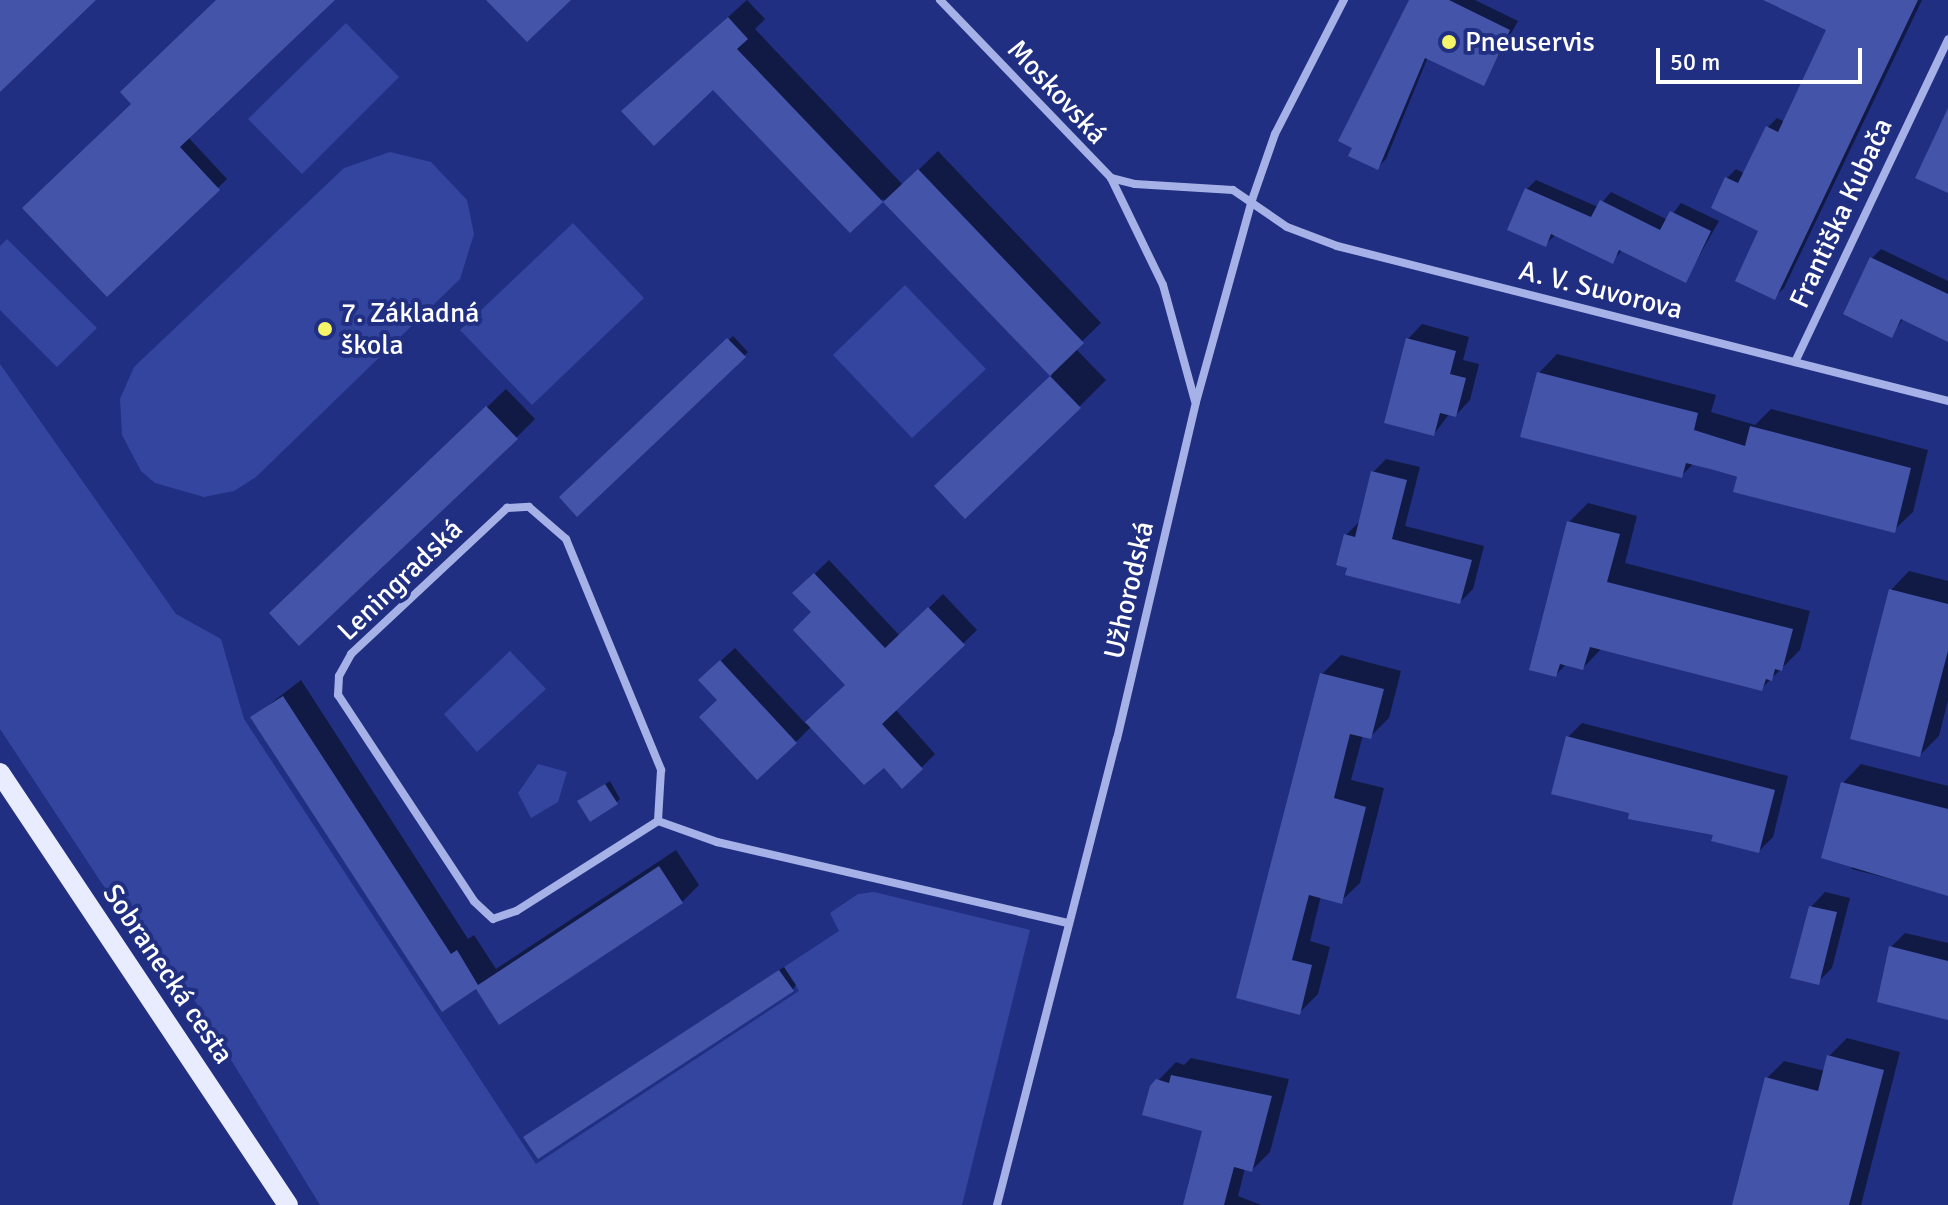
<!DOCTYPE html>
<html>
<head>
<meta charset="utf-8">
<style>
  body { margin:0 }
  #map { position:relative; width:1948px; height:1205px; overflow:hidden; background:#202f81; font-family:Signika,sans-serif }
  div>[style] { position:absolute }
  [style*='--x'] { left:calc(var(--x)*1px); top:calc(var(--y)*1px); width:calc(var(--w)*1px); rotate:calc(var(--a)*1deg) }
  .green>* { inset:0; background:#3445a0 }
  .shadow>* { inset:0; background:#0007 }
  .building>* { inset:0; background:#4454a9 }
  .street>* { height:8px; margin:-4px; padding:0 4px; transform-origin:4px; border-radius:4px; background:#a6b1e8 }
  .primary>* { height:20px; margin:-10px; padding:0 10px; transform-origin:10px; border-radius:10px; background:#e9ebfe }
  .dots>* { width:22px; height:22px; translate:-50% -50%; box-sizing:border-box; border:4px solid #202f81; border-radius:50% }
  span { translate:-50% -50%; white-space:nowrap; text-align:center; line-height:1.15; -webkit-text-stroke:8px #202f81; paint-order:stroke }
  .poi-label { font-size:28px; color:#fff }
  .left { translate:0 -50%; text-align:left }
  .street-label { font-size:28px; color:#fff }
  .scale { position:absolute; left:1656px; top:48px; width:206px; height:36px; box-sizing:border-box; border:4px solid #fff; border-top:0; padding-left:10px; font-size:24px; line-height:28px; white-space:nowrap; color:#fff; -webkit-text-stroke:6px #202f81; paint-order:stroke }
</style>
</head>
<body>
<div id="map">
  <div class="green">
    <i style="clip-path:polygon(346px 23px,399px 77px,302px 174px,248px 119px)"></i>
    <i style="clip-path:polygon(390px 152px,431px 162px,467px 200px,474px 234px,460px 279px,256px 477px,234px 491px,204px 497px,155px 483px,141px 471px,122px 435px,120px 399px,134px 367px,344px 168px)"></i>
    <i style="clip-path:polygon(573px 223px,644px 298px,532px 405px,460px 330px)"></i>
    <i style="clip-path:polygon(7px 239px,97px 328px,57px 367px,0 310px,0 246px)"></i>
    <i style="clip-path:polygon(905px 285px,986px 369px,912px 438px,833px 355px)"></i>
    <i style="clip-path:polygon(0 364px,176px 614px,221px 639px,244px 719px,536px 1164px,799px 991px,784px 967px,839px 931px,830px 913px,858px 894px,874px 892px,1030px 930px,962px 1205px,320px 1205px,187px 988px,134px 932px,0 729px)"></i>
    <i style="clip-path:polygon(510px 651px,546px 689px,477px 752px,444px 714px)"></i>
    <i style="clip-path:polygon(538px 764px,567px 772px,558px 802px,531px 818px,518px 793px)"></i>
  </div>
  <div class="shadow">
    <i style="clip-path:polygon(219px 0,332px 0,188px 137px,227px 179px,107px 295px,134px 103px)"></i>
    <i style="clip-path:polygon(747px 0,765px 19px,755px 29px,903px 185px,938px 151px,1101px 323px,1075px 348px,1106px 380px,1079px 407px,964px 460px,1052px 375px,883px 199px,850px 230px,713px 87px,643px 93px)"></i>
    <i style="clip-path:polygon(1410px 0,1475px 0,1518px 21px,1483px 83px,1428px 57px,1386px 159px,1377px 168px)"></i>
    <i style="clip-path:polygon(1770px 0,1922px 0,1784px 288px,1774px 297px,1761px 230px,1727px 178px,1736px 169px,1745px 174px,1768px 127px,1777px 118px,1785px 122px,1828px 29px)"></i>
    <i style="clip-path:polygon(1536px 180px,1598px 207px,1611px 192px,1668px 220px,1681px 203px,1719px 221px,1685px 281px,1623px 249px,1612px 262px,1556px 234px,1546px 244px,1526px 190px)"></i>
    <i style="clip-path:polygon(1881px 249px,1948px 281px,1948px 338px,1904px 318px,1891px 335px,1872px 258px)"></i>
    <i style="clip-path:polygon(1422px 324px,1469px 337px,1463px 360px,1479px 364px,1470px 400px,1456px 415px,1450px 413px,1434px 434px,1408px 339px)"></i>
    <i style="clip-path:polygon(733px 336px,748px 352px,577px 514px,562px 498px)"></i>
    <i style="clip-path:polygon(1557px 354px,1716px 395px,1711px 412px,1755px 425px,1771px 409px,1928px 450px,1913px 512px,1894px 530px,1694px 463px,1681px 476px,1539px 373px)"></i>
    <i style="clip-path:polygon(506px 389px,535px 419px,516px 438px,290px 595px)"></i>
    <i style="clip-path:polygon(1386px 459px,1420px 467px,1405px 526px,1484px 546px,1473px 589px,1460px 602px,1349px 566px,1346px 535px,1359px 522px,1373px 472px)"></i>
    <i style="clip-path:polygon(1588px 503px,1637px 516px,1625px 563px,1810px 611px,1800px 650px,1761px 689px,1602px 648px,1583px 668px,1567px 663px,1556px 675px,1569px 522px)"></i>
    <i style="clip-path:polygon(829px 560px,900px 636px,943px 594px,977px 630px,895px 709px,935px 754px,921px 768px,884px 765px,812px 726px,796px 742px,720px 700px,715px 666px,735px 648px,806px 724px,847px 685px,814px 612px,795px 593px)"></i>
    <i style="clip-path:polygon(1909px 571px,1948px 581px,1948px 700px,1939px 736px,1920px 755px,1891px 590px)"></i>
    <i style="clip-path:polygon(1341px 655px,1401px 671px,1389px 718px,1370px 737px,1363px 735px,1351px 780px,1384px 788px,1360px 883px,1341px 901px,1321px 896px,1310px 941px,1330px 947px,1318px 994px,1299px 1013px,1239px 997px,1322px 674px)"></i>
    <i style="clip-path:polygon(301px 680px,468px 939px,474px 935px,496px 969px,676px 850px,699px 885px,682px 902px,476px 986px,252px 718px)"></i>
    <i style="clip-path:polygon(1582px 723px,1788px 776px,1773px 837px,1759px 851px,1715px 834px,1568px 737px)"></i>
    <i style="clip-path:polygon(1861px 764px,1948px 786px,1948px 894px,1852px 869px,1843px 783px)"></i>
    <i style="clip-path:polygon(610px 781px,620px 799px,616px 803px,584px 798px)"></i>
    <i style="clip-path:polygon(1825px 892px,1850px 898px,1832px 968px,1818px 982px,1811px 907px)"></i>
    <i style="clip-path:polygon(1905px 933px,1948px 943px,1948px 1018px,1891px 947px)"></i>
    <i style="clip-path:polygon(784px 967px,796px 985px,793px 989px,530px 1134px)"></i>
    <i style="clip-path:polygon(1847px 1038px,1900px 1052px,1861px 1205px,1734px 1205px,1767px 1078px,1784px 1061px,1825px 1071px,1829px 1056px)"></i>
    <i style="clip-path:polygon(1191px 1058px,1289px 1079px,1270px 1152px,1252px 1170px,1245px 1168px,1238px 1196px,1261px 1205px,1185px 1205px,1205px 1129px,1152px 1087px,1176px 1062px,1184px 1065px)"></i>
  </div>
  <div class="building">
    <i style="clip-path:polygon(0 0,96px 0,0 92px)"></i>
    <i style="clip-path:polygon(216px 0,335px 0,180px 147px,220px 190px,107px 297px,22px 208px,131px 104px,120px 92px)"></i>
    <i style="clip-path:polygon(486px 0,571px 0,527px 42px)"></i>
    <i style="clip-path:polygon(1409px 0,1449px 0,1510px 30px,1484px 86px,1425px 58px,1378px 170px,1348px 156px,1352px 148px,1338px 141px)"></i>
    <i style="clip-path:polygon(1763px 0,1918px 0,1775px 300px,1735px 281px,1758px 231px,1711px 208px,1725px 177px,1738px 183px,1766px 126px,1778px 132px,1826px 30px)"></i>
    <i style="clip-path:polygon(728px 17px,748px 39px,737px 49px,883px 202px,850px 233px,713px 90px,654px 146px,621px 111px)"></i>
    <i style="clip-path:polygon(1948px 108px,1948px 193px,1915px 178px)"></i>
    <i style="clip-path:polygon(918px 169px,1084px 343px,1050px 376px,883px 202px)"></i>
    <i style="clip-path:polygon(1525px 188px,1591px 217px,1600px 200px,1660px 230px,1670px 211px,1711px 231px,1686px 283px,1619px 250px,1613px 264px,1551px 234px,1546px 247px,1507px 230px)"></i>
    <i style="clip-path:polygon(1870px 257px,1948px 294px,1948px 342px,1901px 319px,1892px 338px,1843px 314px)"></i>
    <i style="clip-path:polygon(727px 338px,746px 357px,577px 517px,559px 497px)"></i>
    <i style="clip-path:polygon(1406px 338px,1456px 351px,1450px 374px,1466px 378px,1456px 417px,1440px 413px,1434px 436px,1384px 423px)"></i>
    <i style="clip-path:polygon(1537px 372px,1698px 413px,1694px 430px,1745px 446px,1750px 426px,1911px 468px,1895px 533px,1733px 492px,1737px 477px,1714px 470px,1686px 463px,1682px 478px,1520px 437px)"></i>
    <i style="clip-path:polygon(1050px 376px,1081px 408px,965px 519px,934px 486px)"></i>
    <i style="clip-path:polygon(486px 406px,518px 439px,299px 646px,269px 613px)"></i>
    <i style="clip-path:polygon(1371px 471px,1407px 480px,1392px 539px,1472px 560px,1460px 604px,1345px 575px,1347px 568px,1336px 565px,1344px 534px,1355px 537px)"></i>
    <i style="clip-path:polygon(1567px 521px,1620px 534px,1607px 582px,1793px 629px,1782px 671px,1775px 669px,1772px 681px,1766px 679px,1762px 691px,1590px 647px,1583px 670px,1560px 664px,1556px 677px,1529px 670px)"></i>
    <i style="clip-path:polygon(814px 573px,885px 648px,928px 607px,965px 645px,882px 724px,923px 769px,902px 789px,884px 768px,864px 785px,805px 722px,845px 685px,793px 630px,811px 612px,792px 593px)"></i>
    <i style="clip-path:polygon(1889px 589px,1948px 604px,1948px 651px,1920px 757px,1850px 739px)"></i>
    <i style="clip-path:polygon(720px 660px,797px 743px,757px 780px,699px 717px,717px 700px,698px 680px)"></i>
    <i style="clip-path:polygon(1320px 673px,1384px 689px,1371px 739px,1350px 734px,1334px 798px,1366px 807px,1342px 904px,1309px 895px,1292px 960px,1312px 965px,1300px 1015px,1236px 998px)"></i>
    <i style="clip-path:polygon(283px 696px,451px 954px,457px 950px,478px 985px,659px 866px,683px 903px,499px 1025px,476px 989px,442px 1012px,250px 717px)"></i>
    <i style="clip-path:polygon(1566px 736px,1775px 790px,1759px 853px,1711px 841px,1713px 835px,1628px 819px,1629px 813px,1551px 794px)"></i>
    <i style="clip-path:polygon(1841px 782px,1948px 809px,1948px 896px,1821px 858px)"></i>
    <i style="clip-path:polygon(605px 784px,618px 804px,590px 822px,577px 801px)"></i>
    <i style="clip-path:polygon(1809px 906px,1837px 912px,1819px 985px,1790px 978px)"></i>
    <i style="clip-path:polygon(1889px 946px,1948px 961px,1948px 1020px,1877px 1002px)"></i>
    <i style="clip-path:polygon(779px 970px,794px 991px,538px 1159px,523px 1137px)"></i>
    <i style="clip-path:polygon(1827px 1055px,1884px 1070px,1849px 1205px,1732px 1205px,1765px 1077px,1818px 1091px)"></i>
    <i style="clip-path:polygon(1171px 1075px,1272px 1096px,1252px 1172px,1234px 1167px,1224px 1205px,1183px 1205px,1202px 1131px,1142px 1115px,1150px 1086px,1156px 1079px,1169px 1083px)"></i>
  </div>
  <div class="street">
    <i style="--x:940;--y:0;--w:247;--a:46.1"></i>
    <i style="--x:1111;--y:178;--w:119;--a:64.1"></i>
    <i style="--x:1163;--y:285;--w:120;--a:74.6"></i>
    <i style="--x:1111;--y:178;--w:25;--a:14"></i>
    <i style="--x:1135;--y:184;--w:98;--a:3.5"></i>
    <i style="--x:1233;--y:190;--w:65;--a:34.4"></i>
    <i style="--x:1287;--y:227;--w:53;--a:20.8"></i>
    <i style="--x:1337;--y:246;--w:630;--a:14.23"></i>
    <i style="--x:1795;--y:362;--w:357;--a:-64.6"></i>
    <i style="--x:529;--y:507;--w:49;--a:40.9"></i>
    <i style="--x:566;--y:539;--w:250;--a:67.6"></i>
    <i style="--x:661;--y:770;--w:51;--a:93.4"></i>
    <i style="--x:658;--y:821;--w:168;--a:147.6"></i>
    <i style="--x:516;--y:911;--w:24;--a:161"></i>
    <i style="--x:493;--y:919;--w:26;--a:-137"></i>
    <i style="--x:474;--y:901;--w:247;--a:-123.4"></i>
    <i style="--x:338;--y:695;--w:19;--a:-87"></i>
    <i style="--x:339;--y:676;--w:25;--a:-61"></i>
    <i style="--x:351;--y:654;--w:214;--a:-43.1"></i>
    <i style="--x:507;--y:508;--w:22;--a:-3"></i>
    <i style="--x:658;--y:821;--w:63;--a:19.6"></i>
    <i style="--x:717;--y:842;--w:360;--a:13"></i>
    <i style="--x:997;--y:1205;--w:481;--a:-75.6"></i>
    <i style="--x:1117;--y:739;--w:346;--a:-76.8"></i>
    <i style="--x:1196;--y:402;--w:210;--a:-74.5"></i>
    <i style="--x:1252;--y:200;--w:70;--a:-70.8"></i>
    <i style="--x:1275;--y:134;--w:151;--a:-62.8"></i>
  </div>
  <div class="primary">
    <i style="--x:0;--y:773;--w:519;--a:56.31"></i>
  </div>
  <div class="dots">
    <i style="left:1449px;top:42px;background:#f6f567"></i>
    <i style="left:325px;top:329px;background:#f6f567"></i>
  </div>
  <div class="poi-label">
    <span class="left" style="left:1465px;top:42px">Pneuservis</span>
    <span class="left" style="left:341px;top:329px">7. Základná<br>škola</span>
  </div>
  <div class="street-label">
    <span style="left:1057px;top:92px;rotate:47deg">Moskovská</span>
    <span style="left:1841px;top:213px;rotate:-65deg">Františka Kubača</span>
    <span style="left:1601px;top:290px;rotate:14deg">A. V. Suvorova</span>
    <span style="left:400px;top:580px;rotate:-44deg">Leningradská</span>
    <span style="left:1129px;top:590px;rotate:-77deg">Užhorodská</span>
    <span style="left:168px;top:974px;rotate:56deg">Sobranecká cesta</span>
  </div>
  <div class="scale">50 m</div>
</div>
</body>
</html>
